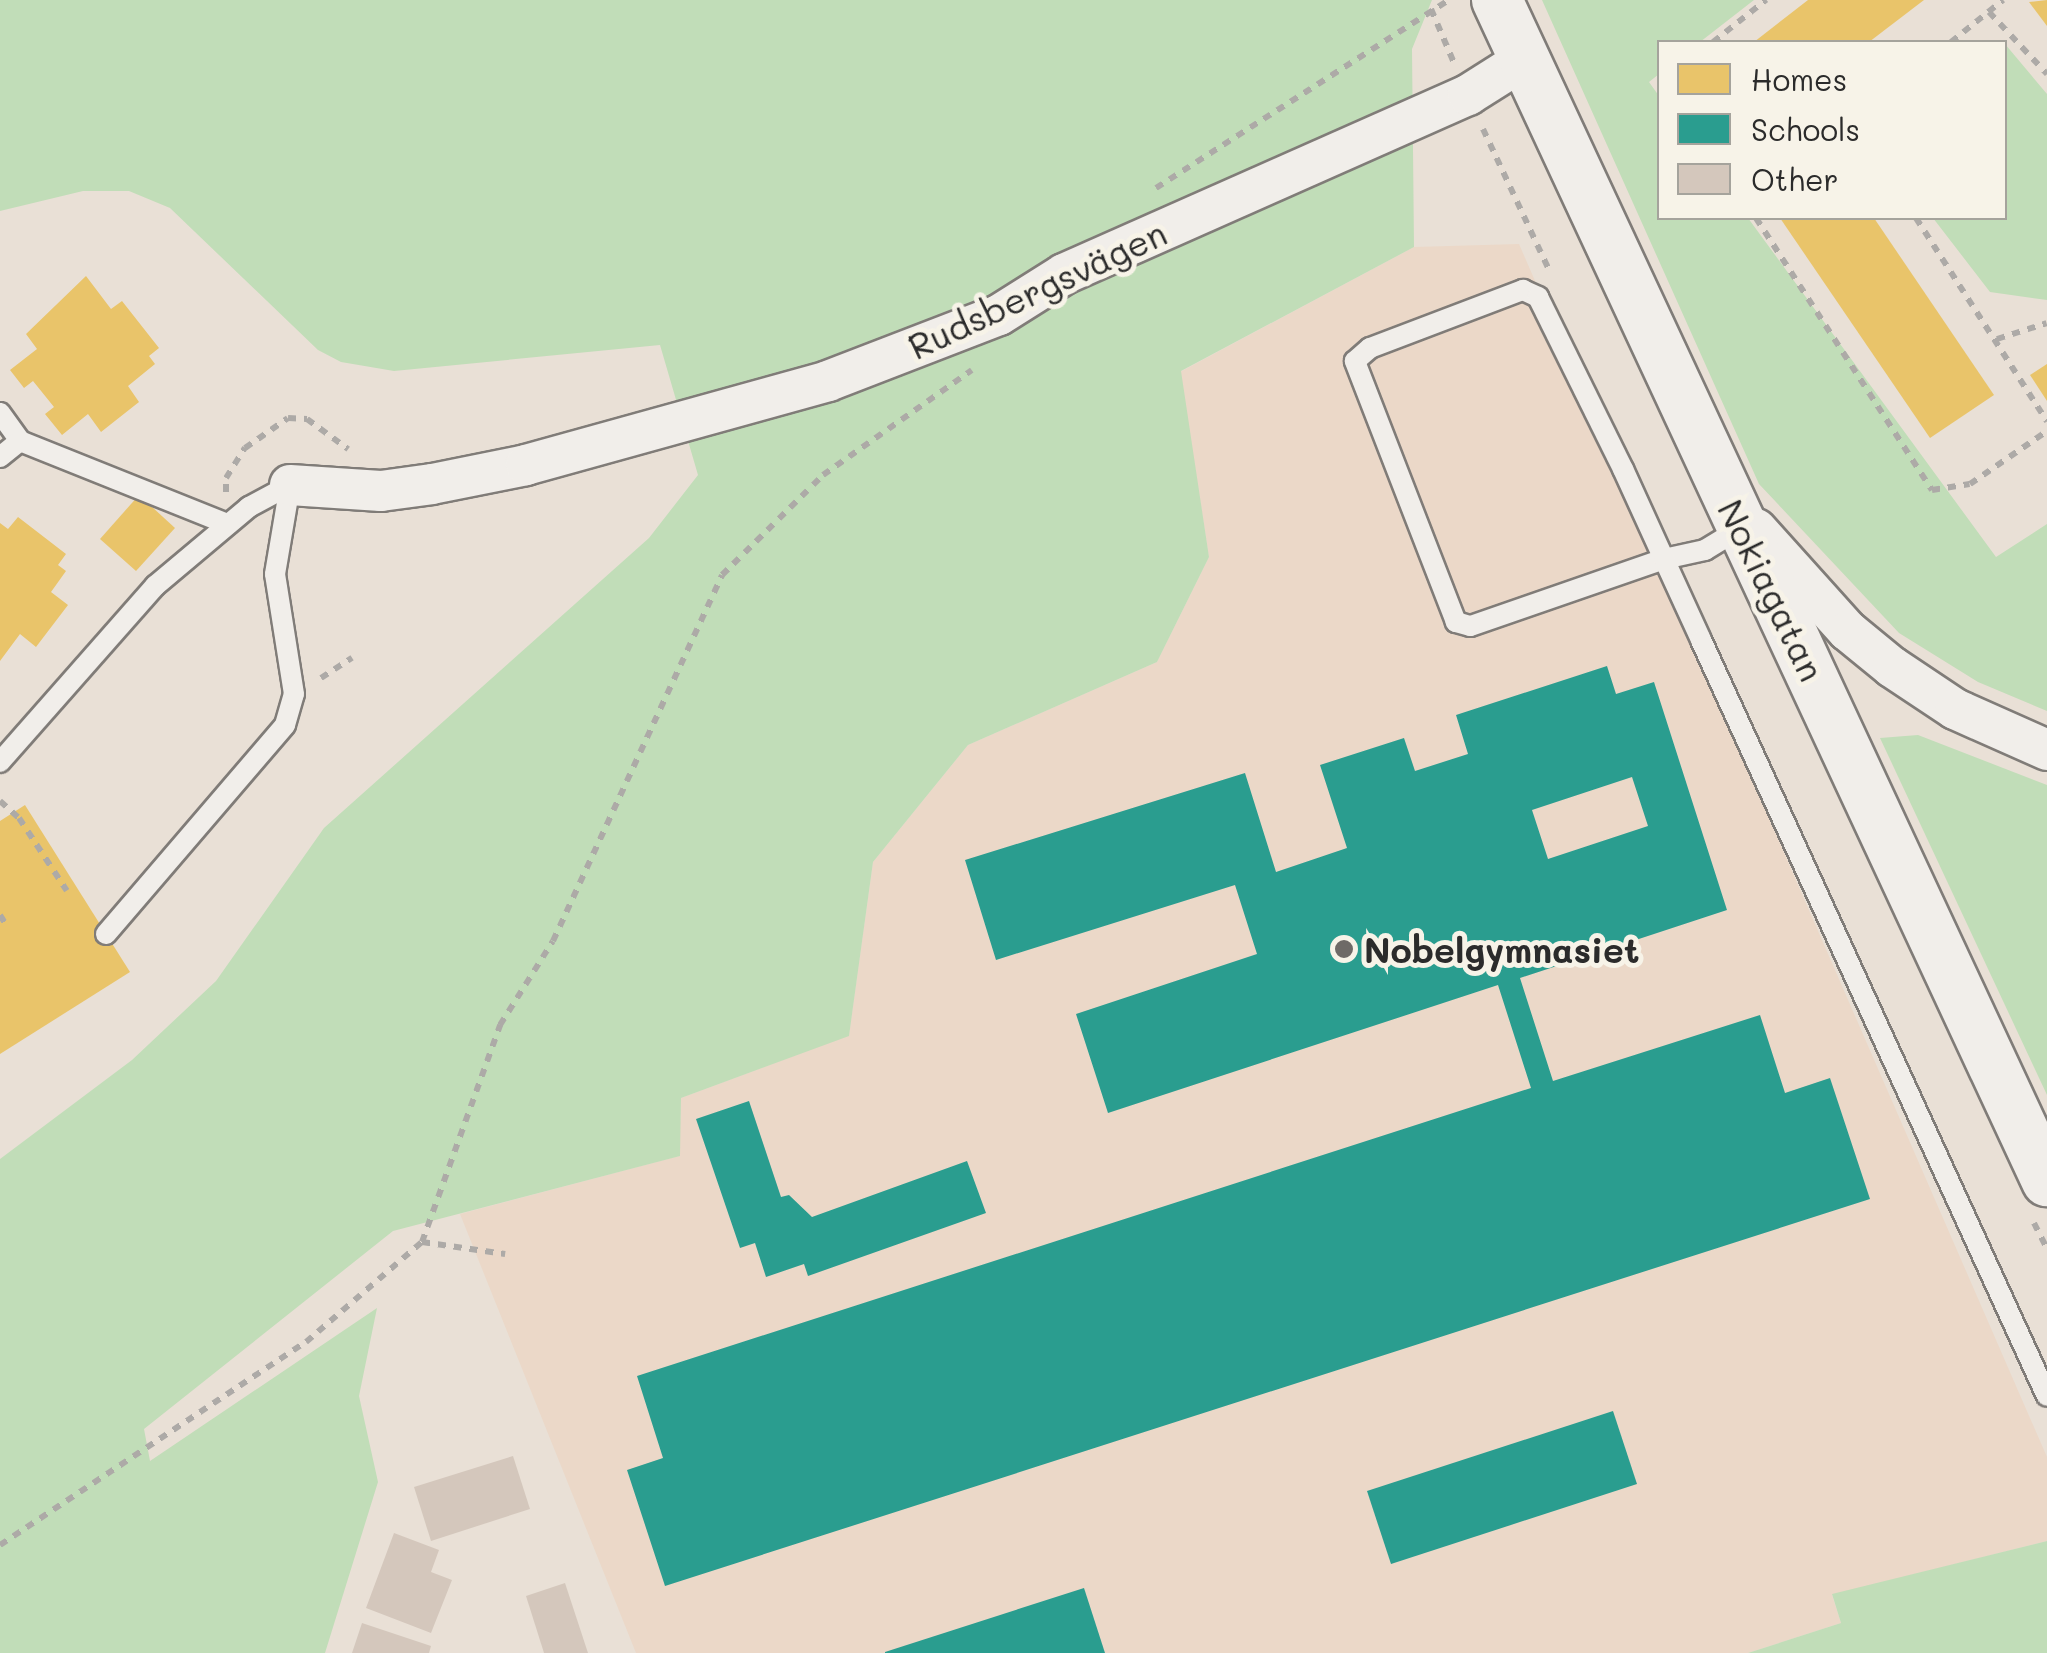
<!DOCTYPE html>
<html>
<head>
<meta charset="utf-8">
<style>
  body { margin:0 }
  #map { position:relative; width:2047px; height:1653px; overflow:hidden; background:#e9e0d6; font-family:Mali,sans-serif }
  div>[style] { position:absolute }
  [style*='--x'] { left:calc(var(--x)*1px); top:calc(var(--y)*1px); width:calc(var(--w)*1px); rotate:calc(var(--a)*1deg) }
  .built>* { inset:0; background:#ebd8c8 }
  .green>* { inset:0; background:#c1ddb8 }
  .homes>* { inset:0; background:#e9c46a }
  .schools>* { inset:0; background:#2a9d8f }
  .building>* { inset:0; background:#d4c7bc }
  .path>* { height:6px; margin-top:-3px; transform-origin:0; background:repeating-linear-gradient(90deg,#adaaa7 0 8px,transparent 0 16px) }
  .roads { filter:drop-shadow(2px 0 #807c78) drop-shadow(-2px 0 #807c78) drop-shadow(0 2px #807c78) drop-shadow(0 -2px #807c78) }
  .service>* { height:20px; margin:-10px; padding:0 10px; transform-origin:10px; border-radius:10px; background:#f1eeea }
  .minor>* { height:40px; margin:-20px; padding:0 20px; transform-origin:20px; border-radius:20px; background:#f1eeea }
  .tertiary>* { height:50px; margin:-25px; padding:0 25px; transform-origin:25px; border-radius:25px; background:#f1eeea }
  .dots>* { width:28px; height:28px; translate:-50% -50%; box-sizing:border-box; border:5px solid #f7f3e8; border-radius:50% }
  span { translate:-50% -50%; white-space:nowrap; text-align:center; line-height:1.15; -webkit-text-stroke:10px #f7f3e8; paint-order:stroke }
  .street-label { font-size:35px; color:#2b2b2b }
  .poi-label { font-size:35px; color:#2b2b2b; font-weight:700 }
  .left { translate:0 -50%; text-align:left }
  .legend { position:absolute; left:1657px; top:40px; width:350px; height:180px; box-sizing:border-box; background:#f7f3e8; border:2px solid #a5a39c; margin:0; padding:12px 18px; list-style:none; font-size:30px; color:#2b2b2b }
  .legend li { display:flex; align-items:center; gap:20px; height:50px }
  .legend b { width:50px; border:2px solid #a5a39c }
</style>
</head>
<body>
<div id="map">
  <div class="built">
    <i style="clip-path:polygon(1519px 244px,2047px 1457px,2047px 1541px,1832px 1595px,1841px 1623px,1748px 1653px,636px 1653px,460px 1214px,679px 1156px,681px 1098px,849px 1035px,873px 862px,968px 745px,1157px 662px,1209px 557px,1180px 372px,1414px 247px)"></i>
  </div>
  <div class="green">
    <i style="clip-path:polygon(0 0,1432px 0,1412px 49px,1414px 247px,1181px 371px,1209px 557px,1157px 662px,968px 745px,873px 862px,849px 1036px,681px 1098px,680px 1156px,393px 1231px,144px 1429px,150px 1461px,377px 1308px,359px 1396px,378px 1482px,325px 1653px,0 1653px,0 1159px,132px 1060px,216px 981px,324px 828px,649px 538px,698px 475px,660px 345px,394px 371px,341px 362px,318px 350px,170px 208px,129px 191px,83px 191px,0 211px)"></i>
    <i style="clip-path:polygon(1542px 0,1754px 0,1700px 42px,1660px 42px,1659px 74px,1649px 82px,1659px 96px,1660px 218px,1748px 218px,1996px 557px,2047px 524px,2047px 711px,1978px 682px,1899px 633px,1759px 484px)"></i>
    <i style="clip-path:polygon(2005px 44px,2047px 94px,2047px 300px,1990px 292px,1933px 218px,2004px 218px)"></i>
    <i style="clip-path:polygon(1918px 735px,2047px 785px,2047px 1095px,1880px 738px)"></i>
    <i style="clip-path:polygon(2047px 1541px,2047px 1653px,1748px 1653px,1841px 1623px,1832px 1594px)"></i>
  </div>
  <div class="homes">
    <i style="clip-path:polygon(1808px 0,1924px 0,1869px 42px,1754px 42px)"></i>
    <i style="clip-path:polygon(2047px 0,2047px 26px,2029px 2px)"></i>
    <i style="clip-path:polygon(1780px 218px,1874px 218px,1994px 395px,1930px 438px)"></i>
    <i style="clip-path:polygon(86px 276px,111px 309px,122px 301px,159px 348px,149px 356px,155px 364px,128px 386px,139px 402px,101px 432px,88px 414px,62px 435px,45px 414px,54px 407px,33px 381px,24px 388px,10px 370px,37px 349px,26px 334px)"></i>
    <i style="clip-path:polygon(2047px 364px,2047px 401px,2030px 375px)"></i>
    <i style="clip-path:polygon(139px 495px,175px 528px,136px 571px,100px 539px)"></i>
    <i style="clip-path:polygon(18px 517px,66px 554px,58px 565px,66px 571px,51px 592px,68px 605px,36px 647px,20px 634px,0 661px,0 523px,8px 529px)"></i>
    <i style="clip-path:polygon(25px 805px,130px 972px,0 1054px,0 821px)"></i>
  </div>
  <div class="schools">
    <i style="clip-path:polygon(evenodd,1607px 666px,1616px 694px,1654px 682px,1727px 910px,1520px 978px,1553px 1081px,1760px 1015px,1785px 1093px,1830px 1078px,1870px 1199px,665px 1586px,627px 1470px,663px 1458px,637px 1376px,1531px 1088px,1498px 985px,1108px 1113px,1076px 1014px,1257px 954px,1235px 885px,996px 960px,965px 860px,1245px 773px,1276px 872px,1347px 848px,1320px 765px,1404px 738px,1415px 771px,1468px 754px,1456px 715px,1607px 666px,1632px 777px,1648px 826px,1548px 859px,1532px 810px,1632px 777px)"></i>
    <i style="clip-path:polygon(749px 1101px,781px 1197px,789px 1195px,812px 1217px,967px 1161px,986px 1213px,808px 1276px,804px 1264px,766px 1277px,755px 1243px,740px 1248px,696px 1119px)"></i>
    <i style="clip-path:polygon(1613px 1411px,1637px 1484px,1391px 1564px,1367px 1491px)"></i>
    <i style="clip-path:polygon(1084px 1588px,1105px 1653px,885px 1653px,885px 1652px)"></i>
  </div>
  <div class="building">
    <i style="clip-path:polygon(513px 1456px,530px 1509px,431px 1541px,414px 1487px)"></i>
    <i style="clip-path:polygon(394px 1533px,439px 1550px,431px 1572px,452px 1580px,431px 1633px,366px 1608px)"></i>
    <i style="clip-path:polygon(565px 1583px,588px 1653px,544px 1653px,526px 1596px)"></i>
    <i style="clip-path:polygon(362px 1623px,431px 1646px,429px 1653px,352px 1653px)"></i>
  </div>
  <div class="path">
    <i style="--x:1431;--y:9;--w:59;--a:66.9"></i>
    <i style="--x:1989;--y:12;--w:85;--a:46.9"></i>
    <i style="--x:1713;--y:42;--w:68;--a:-38.4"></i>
    <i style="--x:1951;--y:42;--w:67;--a:-38.9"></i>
    <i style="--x:1483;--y:129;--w:158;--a:64.9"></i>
    <i style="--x:1156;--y:188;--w:348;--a:-32.7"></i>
    <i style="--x:1756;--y:218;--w:324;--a:57.1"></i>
    <i style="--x:1932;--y:490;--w:38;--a:-9"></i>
    <i style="--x:1970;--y:484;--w:93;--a:-34.5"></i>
    <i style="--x:1916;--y:218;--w:242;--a:57.2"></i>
    <i style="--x:1997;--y:339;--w:52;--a:-17.7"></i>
    <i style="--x:226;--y:492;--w:14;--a:-90"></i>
    <i style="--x:226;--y:478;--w:36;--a:-58"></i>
    <i style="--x:245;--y:448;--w:52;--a:-34.9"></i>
    <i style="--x:288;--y:418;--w:19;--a:3"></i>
    <i style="--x:307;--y:419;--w:51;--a:36.2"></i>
    <i style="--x:321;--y:678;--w:37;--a:-33"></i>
    <i style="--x:0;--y:801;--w:25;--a:42"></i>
    <i style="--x:19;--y:818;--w:87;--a:56.7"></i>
    <i style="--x:0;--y:915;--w:15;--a:58"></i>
    <i style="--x:2034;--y:1223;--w:29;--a:63"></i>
    <i style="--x:422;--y:1242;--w:84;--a:8.2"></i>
    <i style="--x:0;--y:1545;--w:367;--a:-33.6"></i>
    <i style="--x:306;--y:1342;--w:153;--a:-40.8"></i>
    <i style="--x:422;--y:1242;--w:231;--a:-70.2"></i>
    <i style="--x:500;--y:1025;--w:99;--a:-57.8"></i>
    <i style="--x:553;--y:941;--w:403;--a:-65.2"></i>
    <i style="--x:722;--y:575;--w:142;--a:-44.7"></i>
    <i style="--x:823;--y:475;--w:182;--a:-35.2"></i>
  </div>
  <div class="roads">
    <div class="service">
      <i style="--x:0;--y:413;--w:34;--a:54"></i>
      <i style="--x:20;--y:441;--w:224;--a:21.8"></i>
      <i style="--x:0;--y:457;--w:26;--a:-39"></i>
      <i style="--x:1741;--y:528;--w:42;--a:148.6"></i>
      <i style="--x:1705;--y:550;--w:42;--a:167.6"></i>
      <i style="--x:1664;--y:559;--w:205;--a:160.9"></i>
      <i style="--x:1470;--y:626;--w:15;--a:-164"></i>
      <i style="--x:1456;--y:622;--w:280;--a:-111.2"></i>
      <i style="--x:1355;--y:361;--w:20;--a:-41"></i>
      <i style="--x:1370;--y:348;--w:164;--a:-20.8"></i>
      <i style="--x:1523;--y:290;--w:17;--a:25"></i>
      <i style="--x:1538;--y:297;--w:192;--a:63.7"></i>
      <i style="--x:1623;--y:469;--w:99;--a:65.5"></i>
      <i style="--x:1664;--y:559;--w:89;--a:65.4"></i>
      <i style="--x:1701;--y:640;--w:831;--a:65.41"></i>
      <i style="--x:0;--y:762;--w:235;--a:-48.6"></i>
      <i style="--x:155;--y:586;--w:123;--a:-40"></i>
      <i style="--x:249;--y:507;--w:47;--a:-28.2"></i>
      <i style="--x:106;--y:934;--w:275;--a:-49.4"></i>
      <i style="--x:285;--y:725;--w:32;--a:-74"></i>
      <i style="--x:294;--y:694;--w:121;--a:-99"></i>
      <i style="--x:275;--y:574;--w:90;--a:-80.4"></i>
    </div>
    <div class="minor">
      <i style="--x:290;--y:485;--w:91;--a:3.8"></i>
      <i style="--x:381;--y:491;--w:51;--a:-7.8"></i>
      <i style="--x:432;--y:484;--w:96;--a:-11.4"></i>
      <i style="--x:526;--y:465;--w:313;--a:-15.5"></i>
      <i style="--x:828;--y:381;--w:183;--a:-21.1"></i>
      <i style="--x:999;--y:315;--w:77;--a:-32.2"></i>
      <i style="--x:1064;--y:274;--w:442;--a:-23.9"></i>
      <i style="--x:1468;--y:95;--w:67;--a:-32.3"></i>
      <i style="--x:1756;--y:529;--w:137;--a:48"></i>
      <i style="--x:1848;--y:631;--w:57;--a:39.3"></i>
      <i style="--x:1892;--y:667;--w:76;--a:33.7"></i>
      <i style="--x:1955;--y:709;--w:101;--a:24"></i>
    </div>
    <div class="tertiary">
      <i style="--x:1497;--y:0;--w:1303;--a:65.03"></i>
    </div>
  </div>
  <div class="dots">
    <i style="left:1344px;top:949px;background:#6e6a67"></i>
  </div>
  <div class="street-label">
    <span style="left:1037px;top:289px;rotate:-25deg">Rudsbergsvägen</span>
    <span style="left:1772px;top:590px;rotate:64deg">Nokiagatan</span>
  </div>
  <div class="poi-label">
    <span class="left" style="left:1364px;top:949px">Nobelgymnasiet</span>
  </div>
  <ul class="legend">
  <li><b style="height:28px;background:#e9c46a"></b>Homes</li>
  <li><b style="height:28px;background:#2a9d8f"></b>Schools</li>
  <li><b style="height:28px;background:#d4c7bc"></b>Other</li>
  </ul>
</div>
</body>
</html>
